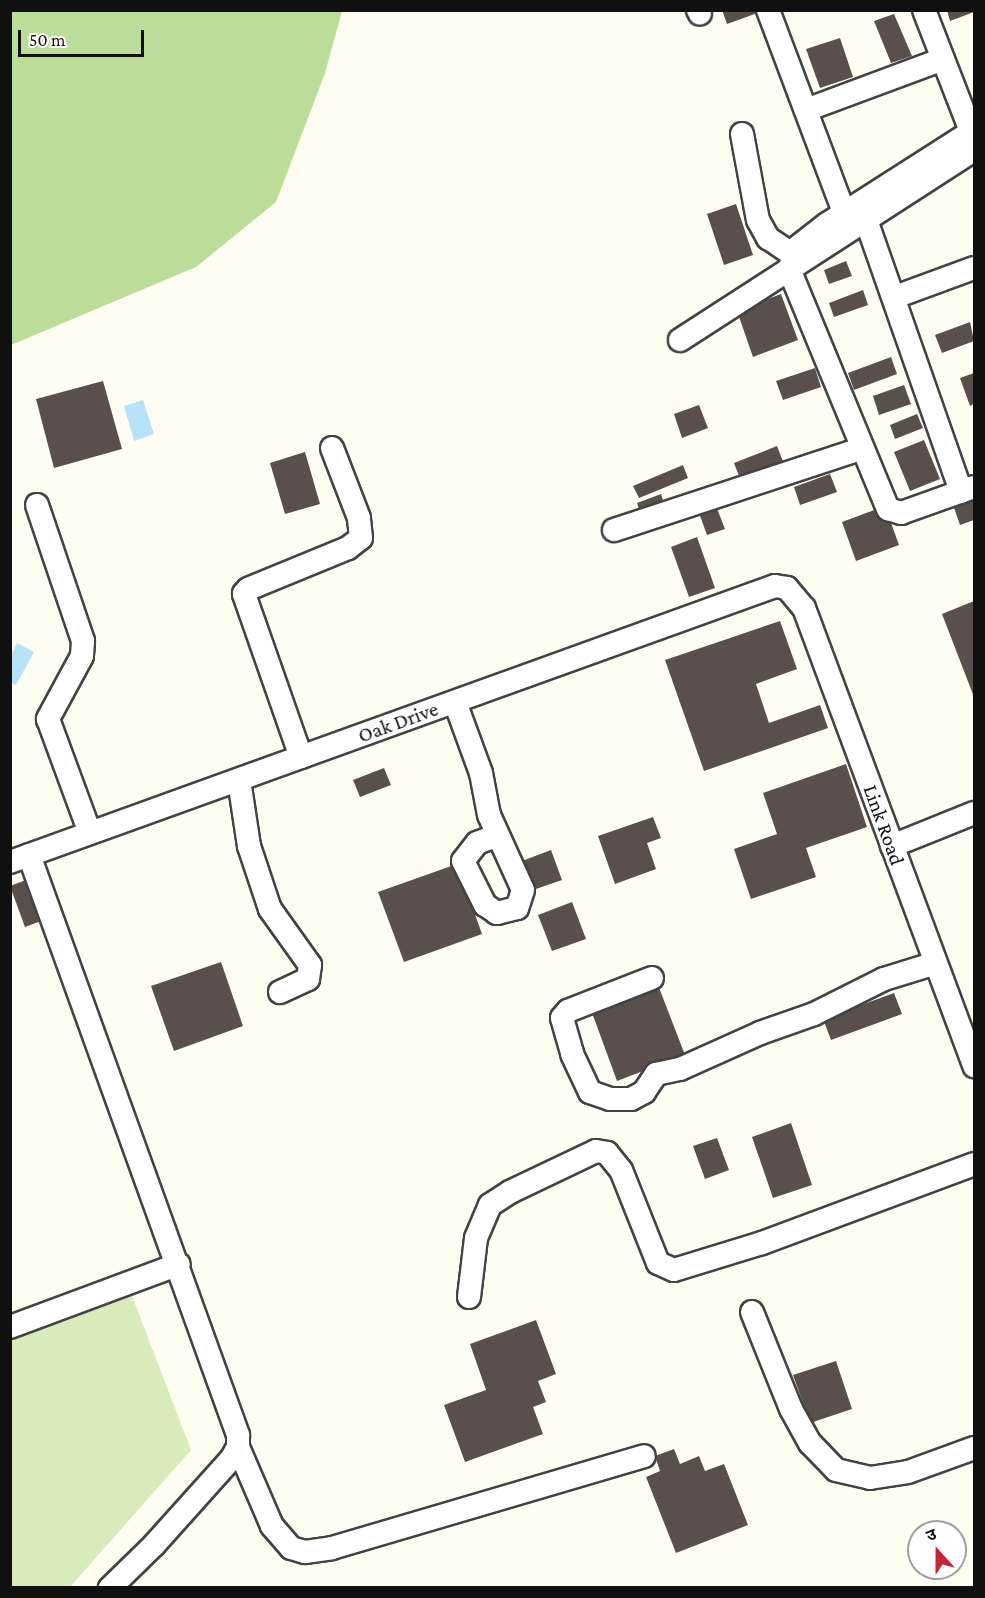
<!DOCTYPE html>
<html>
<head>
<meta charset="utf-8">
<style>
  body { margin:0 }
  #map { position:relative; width:985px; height:1598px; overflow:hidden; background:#fffcf2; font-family:"Crimson Pro","Noto Sans Devanagari",serif }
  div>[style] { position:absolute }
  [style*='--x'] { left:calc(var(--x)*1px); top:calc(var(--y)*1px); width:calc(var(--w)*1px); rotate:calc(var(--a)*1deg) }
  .green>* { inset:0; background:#d7ebbb }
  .forest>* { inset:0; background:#bcdc9a }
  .water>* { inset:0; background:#b6e3f7 }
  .building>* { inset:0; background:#59504c }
  .roads { filter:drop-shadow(2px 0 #434343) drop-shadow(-2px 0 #434343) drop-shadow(0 2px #434343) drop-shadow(0 -2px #434343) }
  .minor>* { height:22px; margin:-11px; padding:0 11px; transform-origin:11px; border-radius:11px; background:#fff }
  span { translate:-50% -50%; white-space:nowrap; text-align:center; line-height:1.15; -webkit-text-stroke:6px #fff; paint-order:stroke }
  .street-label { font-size:21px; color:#101010 }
  .frame { position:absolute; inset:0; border:12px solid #101010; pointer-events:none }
  .north { position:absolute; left:907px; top:1520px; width:60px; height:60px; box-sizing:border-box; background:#fff; border:2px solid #9f9f9f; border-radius:50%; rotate:339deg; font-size:16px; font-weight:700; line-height:24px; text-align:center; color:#101010 }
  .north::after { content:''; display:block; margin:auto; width:21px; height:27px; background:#c32537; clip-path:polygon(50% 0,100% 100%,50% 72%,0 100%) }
  .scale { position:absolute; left:18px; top:30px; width:126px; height:27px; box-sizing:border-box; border:3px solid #101010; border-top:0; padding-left:8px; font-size:18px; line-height:21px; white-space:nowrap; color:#101010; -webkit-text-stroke:4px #fff; paint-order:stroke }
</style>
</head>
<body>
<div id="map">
  <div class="green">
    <i style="clip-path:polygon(132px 1296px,191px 1450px,70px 1587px,11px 1587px,11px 1340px)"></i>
  </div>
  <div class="forest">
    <i style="clip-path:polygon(11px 10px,342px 11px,325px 73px,276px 202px,196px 267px,11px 345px)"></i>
  </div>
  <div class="water">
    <i style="clip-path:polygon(143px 400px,154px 434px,134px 441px,124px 406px)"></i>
    <i style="clip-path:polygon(17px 643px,34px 652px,16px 685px,11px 683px,10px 658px)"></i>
  </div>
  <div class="building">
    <i style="clip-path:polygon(722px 10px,763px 10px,763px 11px,727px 24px)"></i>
    <i style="clip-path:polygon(947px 10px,974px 10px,974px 12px,950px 21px)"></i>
    <i style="clip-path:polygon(894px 14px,912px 56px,891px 63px,874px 21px)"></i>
    <i style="clip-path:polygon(840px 38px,853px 77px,820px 88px,806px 49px)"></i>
    <i style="clip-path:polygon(736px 204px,753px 255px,724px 265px,707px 214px)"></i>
    <i style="clip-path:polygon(846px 261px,852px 276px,829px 284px,824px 270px)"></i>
    <i style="clip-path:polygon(863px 290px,868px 305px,834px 317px,829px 303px)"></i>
    <i style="clip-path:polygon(781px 294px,798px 340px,753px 357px,737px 311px)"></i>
    <i style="clip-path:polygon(970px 322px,974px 341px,942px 353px,935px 335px)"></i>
    <i style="clip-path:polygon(891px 357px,897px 374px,854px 390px,848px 373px)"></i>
    <i style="clip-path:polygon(815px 368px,821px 387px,783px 400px,776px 381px)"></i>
    <i style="clip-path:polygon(974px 373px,974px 404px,970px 406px,960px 378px)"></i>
    <i style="clip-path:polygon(103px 381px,122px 449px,54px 468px,36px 399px)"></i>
    <i style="clip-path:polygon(904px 385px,911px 404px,879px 415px,873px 396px)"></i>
    <i style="clip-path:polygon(699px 405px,708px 428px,682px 438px,674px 414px)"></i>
    <i style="clip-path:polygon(917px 414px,923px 428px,895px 439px,890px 425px)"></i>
    <i style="clip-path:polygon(924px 440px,940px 479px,910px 491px,894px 452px)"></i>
    <i style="clip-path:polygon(777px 446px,784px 464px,741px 481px,734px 463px)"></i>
    <i style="clip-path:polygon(305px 452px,320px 504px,285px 514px,270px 463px)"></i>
    <i style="clip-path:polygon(683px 465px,688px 478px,639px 498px,633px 486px)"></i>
    <i style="clip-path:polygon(830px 474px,837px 492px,800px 505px,794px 487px)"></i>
    <i style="clip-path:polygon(661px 494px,665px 506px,641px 515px,637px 503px)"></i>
    <i style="clip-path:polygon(974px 496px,974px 520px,960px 525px,952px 502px)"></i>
    <i style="clip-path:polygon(716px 506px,725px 529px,707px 535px,699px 513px)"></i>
    <i style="clip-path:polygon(885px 506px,899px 545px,856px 561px,842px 522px)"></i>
    <i style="clip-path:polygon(697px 537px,715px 588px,689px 597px,671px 547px)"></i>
    <i style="clip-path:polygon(974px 601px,974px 697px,942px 614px)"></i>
    <i style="clip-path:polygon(780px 621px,797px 669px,756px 684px,769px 723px,820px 705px,828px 728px,704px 771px,665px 660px)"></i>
    <i style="clip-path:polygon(846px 764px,867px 827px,806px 848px,816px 877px,751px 899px,734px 849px,777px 834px,763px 793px)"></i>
    <i style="clip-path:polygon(384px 768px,391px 785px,360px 797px,353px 780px)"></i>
    <i style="clip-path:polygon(653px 817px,661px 838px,647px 843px,656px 869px,615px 884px,598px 836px)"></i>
    <i style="clip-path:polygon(551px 850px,562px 880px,533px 890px,522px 861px)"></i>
    <i style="clip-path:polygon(457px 864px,482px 934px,404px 962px,378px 892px)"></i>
    <i style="clip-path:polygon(26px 880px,41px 921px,25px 927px,10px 886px)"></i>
    <i style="clip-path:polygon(572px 902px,586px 939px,552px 951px,538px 915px)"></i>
    <i style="clip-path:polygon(221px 962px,243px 1026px,174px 1051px,151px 986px)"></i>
    <i style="clip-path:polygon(658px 985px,685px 1055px,617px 1081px,591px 1010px)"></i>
    <i style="clip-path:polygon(894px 993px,902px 1014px,831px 1040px,823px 1019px)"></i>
    <i style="clip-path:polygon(791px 1123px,812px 1185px,773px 1198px,752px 1137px)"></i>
    <i style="clip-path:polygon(717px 1138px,729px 1170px,705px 1179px,693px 1146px)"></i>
    <i style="clip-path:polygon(536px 1320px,556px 1374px,538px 1381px,546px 1402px,533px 1407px,543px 1434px,465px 1462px,444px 1405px,486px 1390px,470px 1344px)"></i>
    <i style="clip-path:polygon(836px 1361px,852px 1409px,810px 1423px,793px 1375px)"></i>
    <i style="clip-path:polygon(674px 1449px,680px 1464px,699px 1456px,705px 1471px,724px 1464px,748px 1525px,676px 1553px,646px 1477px,660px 1471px,655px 1456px)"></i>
  </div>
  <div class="roads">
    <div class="minor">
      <i style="--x:698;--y:10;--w:4;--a:63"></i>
      <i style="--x:768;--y:10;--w:230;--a:69.4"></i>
      <i style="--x:924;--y:10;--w:138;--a:68.8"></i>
      <i style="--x:806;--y:110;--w:146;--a:-20.4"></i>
      <i style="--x:974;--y:130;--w:174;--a:147.4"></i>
      <i style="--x:827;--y:224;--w:37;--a:142"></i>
      <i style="--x:798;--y:247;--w:24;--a:112"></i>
      <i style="--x:789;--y:269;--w:260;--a:67.6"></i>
      <i style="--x:888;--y:509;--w:14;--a:17"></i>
      <i style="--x:901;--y:513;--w:77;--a:-19.6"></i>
      <i style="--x:742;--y:134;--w:87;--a:79.5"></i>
      <i style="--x:758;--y:220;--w:21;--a:61"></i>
      <i style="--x:768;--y:238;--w:29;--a:34"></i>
      <i style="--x:866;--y:220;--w:288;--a:70.7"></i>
      <i style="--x:895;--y:297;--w:84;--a:-20.2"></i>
      <i style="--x:680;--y:340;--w:350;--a:-32.9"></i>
      <i style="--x:37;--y:505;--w:144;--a:71.3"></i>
      <i style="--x:83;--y:641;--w:15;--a:94"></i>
      <i style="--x:82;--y:656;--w:72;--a:118.4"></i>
      <i style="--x:48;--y:719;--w:121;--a:69.8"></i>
      <i style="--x:614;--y:530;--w:260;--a:-18.2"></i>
      <i style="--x:455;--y:702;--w:76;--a:69.9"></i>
      <i style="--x:481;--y:773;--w:43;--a:79.2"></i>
      <i style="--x:489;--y:815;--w:82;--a:65.6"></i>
      <i style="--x:523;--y:890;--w:19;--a:108"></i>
      <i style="--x:517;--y:908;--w:21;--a:166"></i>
      <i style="--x:497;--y:913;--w:14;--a:-146"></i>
      <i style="--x:485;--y:905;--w:49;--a:-116.6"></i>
      <i style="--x:463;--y:861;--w:23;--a:-52"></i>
      <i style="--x:477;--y:843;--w:22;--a:-21"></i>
      <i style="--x:301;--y:757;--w:173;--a:-109.3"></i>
      <i style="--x:244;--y:594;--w:6;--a:-51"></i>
      <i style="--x:248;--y:589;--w:108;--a:-22.3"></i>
      <i style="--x:348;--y:548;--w:16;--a:-38"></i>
      <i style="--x:361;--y:538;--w:20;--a:-96"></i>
      <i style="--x:359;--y:518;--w:75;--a:-111.1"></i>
      <i style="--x:239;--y:780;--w:67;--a:81.4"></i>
      <i style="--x:249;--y:846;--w:66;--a:71.6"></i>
      <i style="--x:270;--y:909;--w:69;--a:54.5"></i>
      <i style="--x:310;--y:965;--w:14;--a:98"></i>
      <i style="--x:308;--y:979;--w:31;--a:155"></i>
      <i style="--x:892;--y:846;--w:88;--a:-21.9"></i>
      <i style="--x:29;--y:855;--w:617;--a:70.18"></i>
      <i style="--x:238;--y:1435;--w:12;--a:90"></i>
      <i style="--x:238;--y:1447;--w:13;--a:119"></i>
      <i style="--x:232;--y:1458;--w:117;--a:131.9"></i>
      <i style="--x:154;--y:1545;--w:62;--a:135.7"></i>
      <i style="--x:10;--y:862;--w:813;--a:-19.84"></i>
      <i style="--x:775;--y:586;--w:12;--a:9"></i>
      <i style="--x:787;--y:588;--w:26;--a:50"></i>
      <i style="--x:804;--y:608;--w:489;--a:69.6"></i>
      <i style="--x:652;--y:978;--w:90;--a:158.6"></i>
      <i style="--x:568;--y:1011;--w:9;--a:131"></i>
      <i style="--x:562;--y:1018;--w:37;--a:74"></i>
      <i style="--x:572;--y:1054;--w:42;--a:64.7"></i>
      <i style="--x:590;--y:1092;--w:21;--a:19"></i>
      <i style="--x:610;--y:1099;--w:21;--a:0"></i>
      <i style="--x:631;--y:1099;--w:15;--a:-28"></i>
      <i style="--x:644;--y:1092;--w:22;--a:-56"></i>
      <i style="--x:656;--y:1074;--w:25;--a:-12"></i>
      <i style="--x:680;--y:1069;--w:88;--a:-24.2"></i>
      <i style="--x:760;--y:1033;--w:57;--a:-19.4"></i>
      <i style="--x:814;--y:1014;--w:78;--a:-26.6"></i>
      <i style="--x:884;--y:979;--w:54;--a:-17.1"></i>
      <i style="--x:469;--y:1297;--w:59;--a:-83.2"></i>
      <i style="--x:476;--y:1238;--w:36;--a:-67"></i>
      <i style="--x:490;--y:1205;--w:24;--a:-33"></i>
      <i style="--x:510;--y:1192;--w:95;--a:-25.5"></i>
      <i style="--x:596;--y:1151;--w:11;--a:10"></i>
      <i style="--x:607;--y:1153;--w:22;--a:51"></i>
      <i style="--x:621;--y:1170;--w:100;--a:68.3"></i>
      <i style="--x:658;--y:1263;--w:17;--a:24"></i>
      <i style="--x:674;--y:1270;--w:92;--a:-17.1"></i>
      <i style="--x:762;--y:1243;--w:226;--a:-20.4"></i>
      <i style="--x:752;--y:1312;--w:105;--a:68.1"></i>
      <i style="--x:791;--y:1409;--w:39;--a:61"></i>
      <i style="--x:810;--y:1443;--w:37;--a:46"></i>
      <i style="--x:836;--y:1470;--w:35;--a:13"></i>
      <i style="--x:870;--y:1478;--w:38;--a:-9"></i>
      <i style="--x:908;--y:1472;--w:70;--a:-20"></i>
      <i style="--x:10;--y:1327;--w:180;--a:-20.4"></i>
      <i style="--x:238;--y:1447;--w:86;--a:66.7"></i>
      <i style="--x:272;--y:1526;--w:29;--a:49"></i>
      <i style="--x:291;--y:1548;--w:15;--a:16"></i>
      <i style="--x:305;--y:1552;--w:27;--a:-8"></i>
      <i style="--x:332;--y:1548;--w:325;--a:-16.4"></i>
    </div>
  </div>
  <div class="street-label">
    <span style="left:398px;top:722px;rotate:-20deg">Oak Drive</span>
    <span style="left:884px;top:825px;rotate:70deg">Link Road</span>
  </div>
  <div class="frame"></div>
  <div class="north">उ</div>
  <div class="scale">50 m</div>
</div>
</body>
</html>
